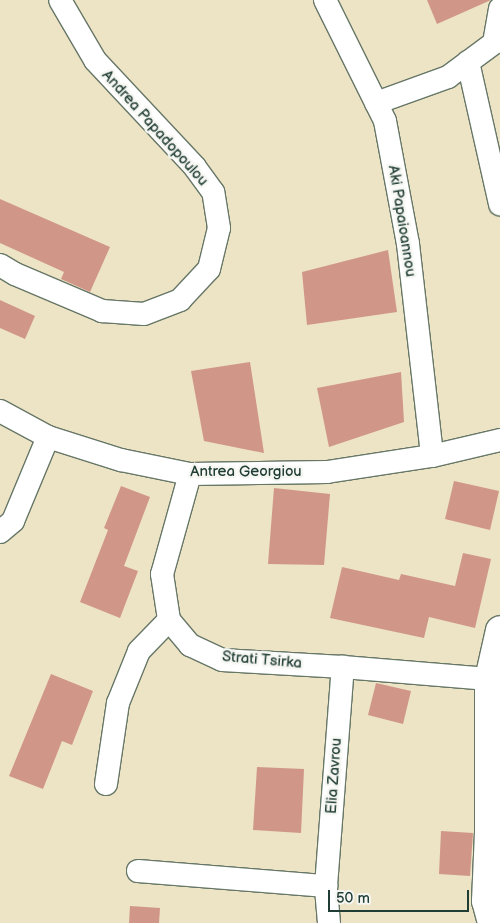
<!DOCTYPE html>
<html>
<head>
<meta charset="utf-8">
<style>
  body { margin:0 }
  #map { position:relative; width:500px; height:923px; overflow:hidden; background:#ede3c5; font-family:"Balsamiq Sans",sans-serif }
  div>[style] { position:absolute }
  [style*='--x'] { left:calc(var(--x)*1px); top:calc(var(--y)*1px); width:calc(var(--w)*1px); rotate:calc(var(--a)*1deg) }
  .building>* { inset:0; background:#d09788 }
  .roads { filter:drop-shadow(1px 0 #677767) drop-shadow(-1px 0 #677767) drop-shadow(0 1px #677767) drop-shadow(0 -1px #677767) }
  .minor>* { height:22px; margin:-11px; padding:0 11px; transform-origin:11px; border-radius:11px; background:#fff }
  .tertiary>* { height:28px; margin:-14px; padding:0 14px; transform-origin:14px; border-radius:14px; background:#fff }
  span { translate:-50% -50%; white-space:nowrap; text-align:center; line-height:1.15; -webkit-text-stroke:5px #f6f6f2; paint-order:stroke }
  .street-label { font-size:15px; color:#1f3d34 }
  .scale { position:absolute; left:328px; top:890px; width:141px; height:22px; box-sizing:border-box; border:2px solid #1f3d34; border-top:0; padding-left:6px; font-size:15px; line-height:18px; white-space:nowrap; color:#1f3d34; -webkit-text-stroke:4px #f6f6f2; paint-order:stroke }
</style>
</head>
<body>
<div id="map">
  <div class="building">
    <i style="clip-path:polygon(427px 0,491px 0,437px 24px)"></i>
    <i style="clip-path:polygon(0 199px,110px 247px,90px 292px,61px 279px,64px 272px,0 243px)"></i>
    <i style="clip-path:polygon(388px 250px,397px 312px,307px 325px,302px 272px)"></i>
    <i style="clip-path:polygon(0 300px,35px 316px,25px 339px,0 328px)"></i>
    <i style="clip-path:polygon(250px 362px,264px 453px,204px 441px,191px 371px)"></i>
    <i style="clip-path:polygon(401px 372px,404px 422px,329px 447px,317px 388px)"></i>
    <i style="clip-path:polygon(454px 481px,499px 491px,490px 530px,445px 519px)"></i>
    <i style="clip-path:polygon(121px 486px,150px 497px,124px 566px,138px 571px,120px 618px,80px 602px,108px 530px,104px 528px)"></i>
    <i style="clip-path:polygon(274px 488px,330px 494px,324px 565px,268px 564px)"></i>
    <i style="clip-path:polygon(463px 553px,491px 559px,475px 628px,429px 617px,424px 638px,330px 618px,342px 567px,399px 580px,401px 574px,455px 586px)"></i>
    <i style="clip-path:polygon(51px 674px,93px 691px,72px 745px,62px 741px,43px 789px,9px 776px)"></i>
    <i style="clip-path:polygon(376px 683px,411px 691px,403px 724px,368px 715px)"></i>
    <i style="clip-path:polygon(257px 767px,304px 769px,301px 833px,253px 830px)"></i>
    <i style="clip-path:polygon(441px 831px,473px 833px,470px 876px,439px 874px)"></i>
    <i style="clip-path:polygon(130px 906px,160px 908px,159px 923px,129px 923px)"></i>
  </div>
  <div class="roads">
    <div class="minor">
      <i style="--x:325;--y:0;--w:135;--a:63.6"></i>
      <i style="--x:385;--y:121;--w:125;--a:79.4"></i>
      <i style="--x:408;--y:244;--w:213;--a:83.5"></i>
      <i style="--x:468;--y:62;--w:146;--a:77.3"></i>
      <i style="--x:376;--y:103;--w:77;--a:-19.9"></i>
      <i style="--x:448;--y:77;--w:57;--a:-36.5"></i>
      <i style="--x:494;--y:43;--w:35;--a:-80"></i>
      <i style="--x:0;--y:265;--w:17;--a:31"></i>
      <i style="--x:15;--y:274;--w:95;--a:23"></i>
      <i style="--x:102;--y:311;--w:42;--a:4.1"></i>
      <i style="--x:144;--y:314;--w:39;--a:-21"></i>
      <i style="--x:180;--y:300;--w:42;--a:-46.9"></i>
      <i style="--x:209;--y:269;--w:42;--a:-76.3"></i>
      <i style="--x:219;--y:228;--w:36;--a:-99"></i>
      <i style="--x:213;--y:192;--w:31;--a:-126"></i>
      <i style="--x:195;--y:167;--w:146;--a:-133.1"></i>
      <i style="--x:95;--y:60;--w:69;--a:-120.3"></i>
      <i style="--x:0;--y:411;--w:55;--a:28.4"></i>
      <i style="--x:48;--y:437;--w:77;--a:17.5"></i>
      <i style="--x:121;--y:460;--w:70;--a:11.5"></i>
      <i style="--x:190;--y:474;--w:137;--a:-0.8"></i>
      <i style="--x:327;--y:472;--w:106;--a:-8.7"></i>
      <i style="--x:432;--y:456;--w:70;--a:-13.2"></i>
      <i style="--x:190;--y:474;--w:104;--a:105.6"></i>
      <i style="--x:162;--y:574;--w:47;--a:81.3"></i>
      <i style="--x:169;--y:620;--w:33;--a:50"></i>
      <i style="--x:190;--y:645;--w:35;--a:25"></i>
      <i style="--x:222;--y:660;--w:121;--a:3.3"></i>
      <i style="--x:343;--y:667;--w:146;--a:4.7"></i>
      <i style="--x:0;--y:532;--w:17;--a:-40"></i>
      <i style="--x:13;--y:521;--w:91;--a:-67.4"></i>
      <i style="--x:106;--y:784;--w:82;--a:-81.6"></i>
      <i style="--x:118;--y:703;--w:56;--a:-68"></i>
      <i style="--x:139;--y:651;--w:43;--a:-45.9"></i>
      <i style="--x:138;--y:871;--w:189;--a:4.6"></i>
      <i style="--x:329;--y:923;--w:37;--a:-95"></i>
      <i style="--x:326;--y:886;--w:220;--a:-85.6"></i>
    </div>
    <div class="tertiary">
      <i style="--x:492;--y:923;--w:23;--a:-105"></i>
      <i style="--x:486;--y:901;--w:68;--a:-87.5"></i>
      <i style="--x:489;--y:833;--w:154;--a:-90"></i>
      <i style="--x:489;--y:679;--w:50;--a:-77.3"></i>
    </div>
  </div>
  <div class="street-label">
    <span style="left:155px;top:128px;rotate:48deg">Andrea Papadopoulou</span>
    <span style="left:402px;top:221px;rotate:81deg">Aki Papaioannou</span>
    <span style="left:246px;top:472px">Antrea Georgiou</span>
    <span style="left:262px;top:660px;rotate:5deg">Strati Tsirka</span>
    <span style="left:334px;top:776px;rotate:-86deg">Elia Zavrou</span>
  </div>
  <div class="scale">50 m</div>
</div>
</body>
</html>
